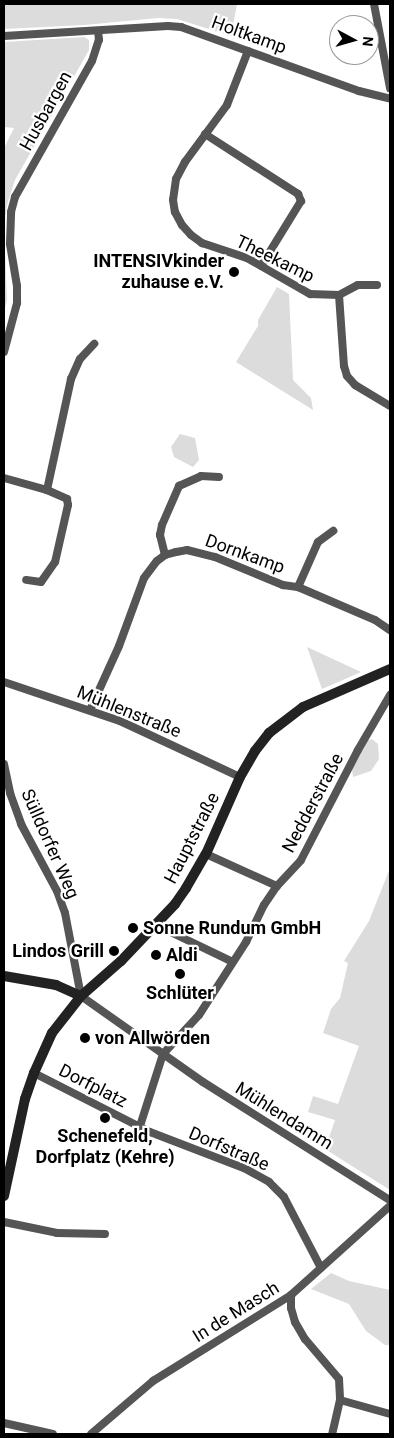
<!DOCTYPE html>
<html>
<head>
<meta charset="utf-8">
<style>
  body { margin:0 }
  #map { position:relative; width:394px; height:1438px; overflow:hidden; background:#fff; font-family:Roboto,sans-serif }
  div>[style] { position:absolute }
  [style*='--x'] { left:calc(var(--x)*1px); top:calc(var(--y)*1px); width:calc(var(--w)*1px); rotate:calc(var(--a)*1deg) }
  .green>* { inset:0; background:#dcdcdc }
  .minor>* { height:8px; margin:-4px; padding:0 4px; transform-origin:4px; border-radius:4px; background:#555 }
  .secondary>* { height:10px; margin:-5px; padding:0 5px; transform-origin:5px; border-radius:5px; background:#222 }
  .dots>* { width:14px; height:14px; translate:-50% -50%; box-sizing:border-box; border:2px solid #fff; border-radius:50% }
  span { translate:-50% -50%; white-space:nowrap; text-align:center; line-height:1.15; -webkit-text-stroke:4.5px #fff; paint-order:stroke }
  .street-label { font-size:18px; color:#000 }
  .poi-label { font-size:18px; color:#000; font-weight:700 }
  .right { translate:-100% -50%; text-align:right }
  .left { translate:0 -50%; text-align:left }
  .frame { position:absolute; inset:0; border:5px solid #000; pointer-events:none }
  .north { position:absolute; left:329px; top:15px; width:50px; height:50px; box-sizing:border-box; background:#fff; border:1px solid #999; border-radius:50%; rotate:96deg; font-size:14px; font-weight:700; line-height:20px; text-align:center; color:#000 }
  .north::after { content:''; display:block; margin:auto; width:18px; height:22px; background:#000; clip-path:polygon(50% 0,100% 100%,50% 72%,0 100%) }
</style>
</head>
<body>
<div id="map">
  <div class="green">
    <i style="clip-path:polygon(4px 4px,237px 4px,231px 36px,177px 19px,158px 18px,84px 25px,4px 29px)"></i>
    <i style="clip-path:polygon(84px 37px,89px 40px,89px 50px,15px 180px,7px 205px,4px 227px,7px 300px,4px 312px,4px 148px,14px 128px,4px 127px,4px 42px)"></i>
    <i style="clip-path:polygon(277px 287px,289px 294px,293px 380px,311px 398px,313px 410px,236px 362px,258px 326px,258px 320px)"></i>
    <i style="clip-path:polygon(180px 434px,195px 438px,199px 460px,193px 467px,174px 457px,171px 447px)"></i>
    <i style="clip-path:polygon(307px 647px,361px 672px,322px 689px)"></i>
    <i style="clip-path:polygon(372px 739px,378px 744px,379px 759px,371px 771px,353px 777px,352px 769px,367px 741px)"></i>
    <i style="clip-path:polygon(390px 868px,390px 1190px,325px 1149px,335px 1120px,308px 1112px,313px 1096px,338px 1104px,359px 1046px,323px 1033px,331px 1009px,340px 998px,348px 963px,344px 961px,369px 921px)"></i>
    <i style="clip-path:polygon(331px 1273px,349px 1281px,390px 1290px,390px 1345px,385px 1345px,366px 1331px,349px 1304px,311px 1289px)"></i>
  </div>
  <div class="minor">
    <i style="--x:374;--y:4;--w:86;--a:79.2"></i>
    <i style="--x:4;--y:36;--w:164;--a:-3.5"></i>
    <i style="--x:168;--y:26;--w:13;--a:4"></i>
    <i style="--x:181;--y:27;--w:189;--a:19.8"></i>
    <i style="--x:359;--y:91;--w:32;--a:14"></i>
    <i style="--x:248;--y:51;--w:58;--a:111.3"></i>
    <i style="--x:227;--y:105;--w:71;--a:126.4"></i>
    <i style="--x:185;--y:162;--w:19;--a:118"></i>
    <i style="--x:176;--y:179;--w:21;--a:98"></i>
    <i style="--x:173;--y:200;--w:12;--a:81"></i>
    <i style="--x:175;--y:212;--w:15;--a:62"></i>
    <i style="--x:182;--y:225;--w:13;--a:48"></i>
    <i style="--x:191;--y:235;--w:14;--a:36"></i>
    <i style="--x:202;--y:243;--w:47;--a:18.4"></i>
    <i style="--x:247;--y:258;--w:73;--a:29.7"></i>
    <i style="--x:310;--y:294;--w:29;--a:2"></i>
    <i style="--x:339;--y:295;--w:21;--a:-28"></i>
    <i style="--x:358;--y:285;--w:19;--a:0"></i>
    <i style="--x:205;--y:134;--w:111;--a:32.8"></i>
    <i style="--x:298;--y:194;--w:8;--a:67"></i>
    <i style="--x:301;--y:201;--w:76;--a:121.6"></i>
    <i style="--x:339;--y:295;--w:71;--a:86"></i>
    <i style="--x:344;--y:366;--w:10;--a:73"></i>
    <i style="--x:347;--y:376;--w:12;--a:48"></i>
    <i style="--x:355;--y:385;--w:41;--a:31"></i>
    <i style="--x:4;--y:352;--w:51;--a:-75.1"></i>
    <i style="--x:17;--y:303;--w:17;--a:-90"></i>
    <i style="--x:17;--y:286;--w:43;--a:-99.5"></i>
    <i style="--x:10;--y:244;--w:32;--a:-88"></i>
    <i style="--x:11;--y:212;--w:16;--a:-75"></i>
    <i style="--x:15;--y:197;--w:156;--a:-60.5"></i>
    <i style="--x:92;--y:61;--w:22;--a:-72"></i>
    <i style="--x:99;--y:40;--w:9;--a:-96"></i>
    <i style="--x:4;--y:478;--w:45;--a:15.6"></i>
    <i style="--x:47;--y:490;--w:22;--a:24"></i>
    <i style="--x:67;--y:499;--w:6;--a:81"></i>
    <i style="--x:68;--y:505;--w:58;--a:102.8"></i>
    <i style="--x:55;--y:562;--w:24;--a:125"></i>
    <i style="--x:41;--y:582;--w:15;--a:-172"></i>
    <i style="--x:47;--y:490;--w:114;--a:-77.8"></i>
    <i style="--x:71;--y:379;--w:22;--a:-66"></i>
    <i style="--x:80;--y:359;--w:21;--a:-47"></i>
    <i style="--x:165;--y:555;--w:21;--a:-104"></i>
    <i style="--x:160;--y:535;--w:10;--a:-79"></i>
    <i style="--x:162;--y:525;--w:43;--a:-66.4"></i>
    <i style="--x:179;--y:486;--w:24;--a:-24"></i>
    <i style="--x:201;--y:476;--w:18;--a:3"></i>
    <i style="--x:298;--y:587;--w:49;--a:-66"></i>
    <i style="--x:318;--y:542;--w:19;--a:-36"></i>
    <i style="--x:4;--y:682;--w:122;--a:18.6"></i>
    <i style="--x:120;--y:721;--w:132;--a:25"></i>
    <i style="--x:90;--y:710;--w:70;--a:-65.6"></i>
    <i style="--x:119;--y:646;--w:72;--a:-69.8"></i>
    <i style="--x:144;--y:578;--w:21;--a:-53"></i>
    <i style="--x:157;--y:561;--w:10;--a:-37"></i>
    <i style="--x:165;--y:555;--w:11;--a:-15"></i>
    <i style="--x:176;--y:552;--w:11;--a:-10"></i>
    <i style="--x:187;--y:550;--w:29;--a:14"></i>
    <i style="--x:215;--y:557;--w:74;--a:22.4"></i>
    <i style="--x:283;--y:585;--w:15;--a:8"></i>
    <i style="--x:298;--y:587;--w:84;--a:23.2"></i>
    <i style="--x:375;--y:620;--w:18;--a:34"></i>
    <i style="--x:4;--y:764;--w:30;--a:78"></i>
    <i style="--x:10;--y:793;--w:33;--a:70"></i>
    <i style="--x:21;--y:824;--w:76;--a:61.8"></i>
    <i style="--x:57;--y:891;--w:23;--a:70"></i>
    <i style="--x:65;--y:913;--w:85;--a:79.1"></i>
    <i style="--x:81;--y:996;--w:149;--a:35.2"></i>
    <i style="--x:203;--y:1082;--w:221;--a:32.3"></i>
    <i style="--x:206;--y:854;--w:78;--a:24.3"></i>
    <i style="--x:156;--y:925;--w:85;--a:25.7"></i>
    <i style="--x:34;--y:1073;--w:130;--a:27"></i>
    <i style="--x:150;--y:1132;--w:101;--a:21"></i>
    <i style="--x:244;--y:1168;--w:29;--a:29"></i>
    <i style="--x:269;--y:1182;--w:21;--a:45"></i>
    <i style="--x:284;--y:1197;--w:80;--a:62.5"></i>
    <i style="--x:140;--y:1126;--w:76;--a:-72.3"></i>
    <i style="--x:163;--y:1054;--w:53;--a:-47.3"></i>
    <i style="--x:199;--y:1015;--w:87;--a:-57.2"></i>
    <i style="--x:246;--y:942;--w:41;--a:-64.1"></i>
    <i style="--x:264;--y:905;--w:23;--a:-56"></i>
    <i style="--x:277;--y:886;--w:35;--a:-47"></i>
    <i style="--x:301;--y:860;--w:124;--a:-62.6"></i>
    <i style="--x:358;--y:750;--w:64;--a:-59.8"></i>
    <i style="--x:4;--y:1222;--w:54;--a:11.7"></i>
    <i style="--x:57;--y:1233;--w:48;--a:1.2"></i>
    <i style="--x:291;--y:1295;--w:13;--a:90"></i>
    <i style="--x:291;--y:1308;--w:15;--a:74"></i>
    <i style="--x:295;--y:1322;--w:20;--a:60"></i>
    <i style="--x:305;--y:1339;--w:52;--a:49.6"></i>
    <i style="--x:339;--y:1379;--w:21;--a:87"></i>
    <i style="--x:340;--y:1400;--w:35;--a:103"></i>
    <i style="--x:340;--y:1400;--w:52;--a:15.6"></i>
    <i style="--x:4;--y:1423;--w:50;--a:12.7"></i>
    <i style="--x:91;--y:1434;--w:82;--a:-40.5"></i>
    <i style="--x:153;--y:1381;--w:163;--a:-31.9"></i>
    <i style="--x:291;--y:1295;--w:133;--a:-42"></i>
  </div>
  <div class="secondary">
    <i style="--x:4;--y:976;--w:53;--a:9.8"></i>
    <i style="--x:56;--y:985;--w:27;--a:24"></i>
    <i style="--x:4;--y:1196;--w:99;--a:-77.8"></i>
    <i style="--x:25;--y:1099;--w:28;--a:-71"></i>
    <i style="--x:34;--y:1073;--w:44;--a:-65.8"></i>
    <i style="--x:52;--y:1033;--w:47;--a:-51.9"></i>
    <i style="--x:81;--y:996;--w:53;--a:-41.2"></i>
    <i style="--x:121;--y:961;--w:79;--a:-46.5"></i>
    <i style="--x:175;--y:904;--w:19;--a:-55"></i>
    <i style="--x:186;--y:888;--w:39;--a:-60"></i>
    <i style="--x:206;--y:854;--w:84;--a:-66.2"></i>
    <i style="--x:240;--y:777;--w:30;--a:-60"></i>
    <i style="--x:255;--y:751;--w:23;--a:-52"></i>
    <i style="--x:269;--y:733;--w:43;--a:-37.4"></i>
    <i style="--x:303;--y:707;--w:95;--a:-23.6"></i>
  </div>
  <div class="dots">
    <i style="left:234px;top:272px;background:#000"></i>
    <i style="left:133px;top:928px;background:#000"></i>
    <i style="left:114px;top:951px;background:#000"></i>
    <i style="left:156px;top:955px;background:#000"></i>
    <i style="left:180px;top:974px;background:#000"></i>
    <i style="left:85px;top:1038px;background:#000"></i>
    <i style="left:105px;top:1118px;background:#000"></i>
  </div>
  <div class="street-label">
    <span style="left:249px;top:35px;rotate:20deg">Holtkamp</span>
    <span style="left:46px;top:111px;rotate:-61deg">Husbargen</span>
    <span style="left:275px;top:259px;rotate:26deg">Theekamp</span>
    <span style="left:245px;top:554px;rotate:20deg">Dornkamp</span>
    <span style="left:129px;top:712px;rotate:22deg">Mühlenstraße</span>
    <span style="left:313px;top:803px;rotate:-62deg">Nedderstraße</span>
    <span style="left:192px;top:838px;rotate:-63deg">Hauptstraße</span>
    <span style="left:50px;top:844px;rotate:66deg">Sülldorfer Weg</span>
    <span style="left:93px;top:1086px;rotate:27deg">Dorfplatz</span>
    <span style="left:284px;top:1116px;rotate:32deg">Mühlendamm</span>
    <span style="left:229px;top:1149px;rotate:23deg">Dorfstraße</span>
    <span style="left:236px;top:1312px;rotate:-32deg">In de Masch</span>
  </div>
  <div class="poi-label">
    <span class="right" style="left:224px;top:272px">INTENSIVkinder<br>zuhause e.V.</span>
    <span class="left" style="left:143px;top:928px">Sonne Rundum GmbH</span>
    <span class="right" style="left:104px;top:951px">Lindos Grill</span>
    <span class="left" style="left:166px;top:955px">Aldi</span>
    <span style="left:180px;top:993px">Schlüter</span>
    <span class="left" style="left:95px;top:1038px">von Allwörden</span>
    <span style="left:105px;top:1147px">Schenefeld,<br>Dorfplatz (Kehre)</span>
  </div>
  <div class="frame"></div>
  <div class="north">N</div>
</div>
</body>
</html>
